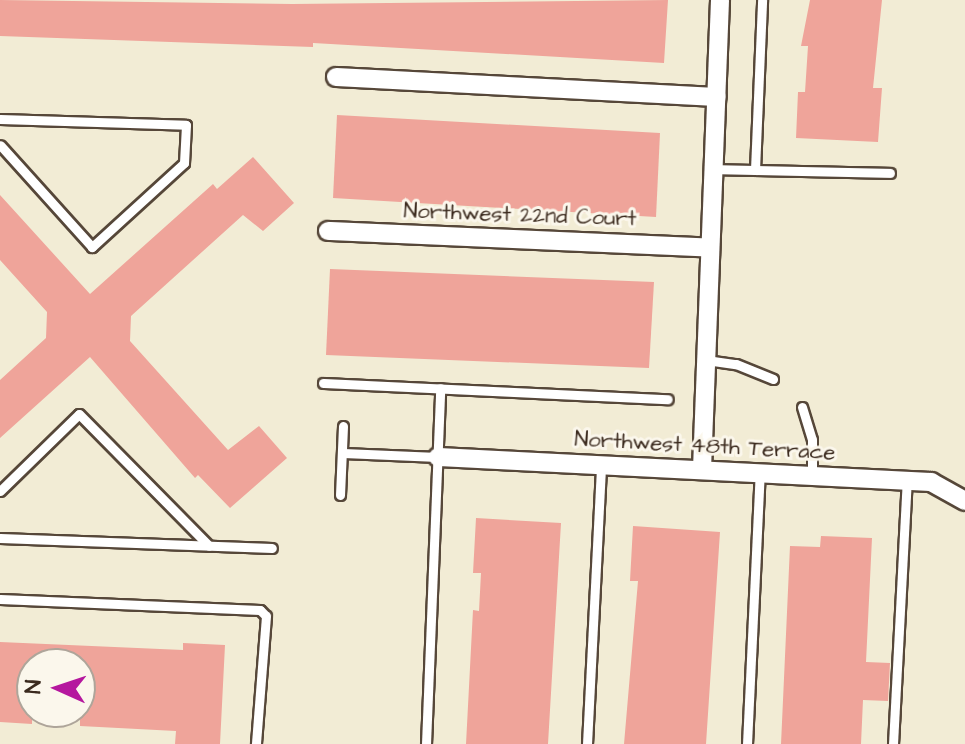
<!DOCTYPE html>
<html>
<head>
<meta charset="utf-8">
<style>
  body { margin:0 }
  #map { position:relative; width:965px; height:744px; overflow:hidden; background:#f2ecd5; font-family:"Architects Daughter",sans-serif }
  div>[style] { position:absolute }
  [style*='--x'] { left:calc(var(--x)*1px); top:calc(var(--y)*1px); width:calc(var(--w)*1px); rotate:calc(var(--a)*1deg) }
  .building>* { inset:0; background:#efa49a }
  .roads { filter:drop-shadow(2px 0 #564739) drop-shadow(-2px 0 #564739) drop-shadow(0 2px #564739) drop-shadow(0 -2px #564739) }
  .service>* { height:9px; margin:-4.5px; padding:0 4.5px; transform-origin:4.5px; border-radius:4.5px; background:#fff }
  .minor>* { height:18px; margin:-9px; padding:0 9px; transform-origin:9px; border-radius:9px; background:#fff }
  span { translate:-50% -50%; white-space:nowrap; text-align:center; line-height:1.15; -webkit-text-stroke:6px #fbf7ec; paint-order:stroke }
  .street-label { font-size:22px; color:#3b2a1e }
  .north { position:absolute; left:16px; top:648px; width:80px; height:80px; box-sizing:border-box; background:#fbf7ec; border:2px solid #aea59a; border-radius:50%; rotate:273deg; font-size:22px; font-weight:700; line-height:32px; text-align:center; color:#3b2a1e }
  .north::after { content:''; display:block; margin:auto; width:28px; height:36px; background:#b5179e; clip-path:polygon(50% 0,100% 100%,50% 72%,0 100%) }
</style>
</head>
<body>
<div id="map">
  <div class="building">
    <i style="clip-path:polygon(0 0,292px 4px,668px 0,664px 63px,313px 43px,313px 47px,0 36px)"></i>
    <i style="clip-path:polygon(810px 0,882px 0,873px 88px,882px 88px,878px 142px,796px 138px,798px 92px,805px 92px,808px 46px,801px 46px)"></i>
    <i style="clip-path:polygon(337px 115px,660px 133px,656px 217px,333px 198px)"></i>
    <i style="clip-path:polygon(253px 157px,294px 203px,263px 231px,243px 215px,131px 316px,130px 341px,228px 450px,259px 426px,287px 458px,230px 508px,198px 475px,195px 478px,90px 357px,0 438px,0 380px,46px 338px,47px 312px,0 260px,0 195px,90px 294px,213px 184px,217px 189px)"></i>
    <i style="clip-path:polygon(330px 269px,654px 282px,649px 368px,326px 355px)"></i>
    <i style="clip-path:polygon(476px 518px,561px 523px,548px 744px,466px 744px,473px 610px,479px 611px,481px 573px,473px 573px)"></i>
    <i style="clip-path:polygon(633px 526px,720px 532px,706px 744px,624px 744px,638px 581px,630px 581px)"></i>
    <i style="clip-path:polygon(821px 536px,872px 538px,866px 662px,890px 663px,888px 701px,863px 700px,861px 744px,781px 744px,790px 546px,820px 547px)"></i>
    <i style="clip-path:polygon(0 642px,183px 650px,183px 643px,225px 645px,220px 744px,175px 744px,176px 731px,80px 726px,80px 664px,32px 664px,32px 724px,0 722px)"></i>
  </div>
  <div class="roads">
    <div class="service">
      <i style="--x:0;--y:119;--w:186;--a:1.8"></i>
      <i style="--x:186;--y:125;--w:38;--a:93"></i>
      <i style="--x:184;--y:163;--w:125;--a:137.6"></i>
      <i style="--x:92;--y:247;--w:137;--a:-132"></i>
      <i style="--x:713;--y:169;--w:177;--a:1.3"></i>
      <i style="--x:755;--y:170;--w:170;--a:-87.6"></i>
      <i style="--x:706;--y:360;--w:30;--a:8"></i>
      <i style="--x:736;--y:364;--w:40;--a:22"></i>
      <i style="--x:323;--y:383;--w:345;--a:2.7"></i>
      <i style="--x:802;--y:407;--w:34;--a:73"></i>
      <i style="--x:812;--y:440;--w:36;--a:90"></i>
      <i style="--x:343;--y:453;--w:95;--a:2.4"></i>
      <i style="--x:0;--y:491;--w:110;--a:-44.3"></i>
      <i style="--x:79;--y:414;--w:185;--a:45.4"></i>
      <i style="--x:340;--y:495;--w:69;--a:-87.5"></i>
      <i style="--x:0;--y:538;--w:272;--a:2.1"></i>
      <i style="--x:0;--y:599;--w:260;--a:2.4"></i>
      <i style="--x:260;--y:610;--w:8;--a:45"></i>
      <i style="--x:266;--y:616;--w:128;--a:94.5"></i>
      <i style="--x:426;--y:744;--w:356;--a:-87.7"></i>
      <i style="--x:587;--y:744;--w:279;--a:-87.1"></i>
      <i style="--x:747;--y:744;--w:271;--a:-87.3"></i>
      <i style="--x:893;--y:744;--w:263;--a:-87"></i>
    </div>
    <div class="minor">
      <i style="--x:336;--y:77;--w:381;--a:3"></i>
      <i style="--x:328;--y:231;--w:382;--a:2.5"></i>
      <i style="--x:438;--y:457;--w:494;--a:2.9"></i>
      <i style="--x:931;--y:482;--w:39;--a:29"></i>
      <i style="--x:702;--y:469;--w:469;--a:-87.8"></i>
    </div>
  </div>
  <div class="street-label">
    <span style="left:520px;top:215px;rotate:2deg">Northwest 22nd Court</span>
    <span style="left:705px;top:446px;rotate:3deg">Northwest 48th Terrace</span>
  </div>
  <div class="north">N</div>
</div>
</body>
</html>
